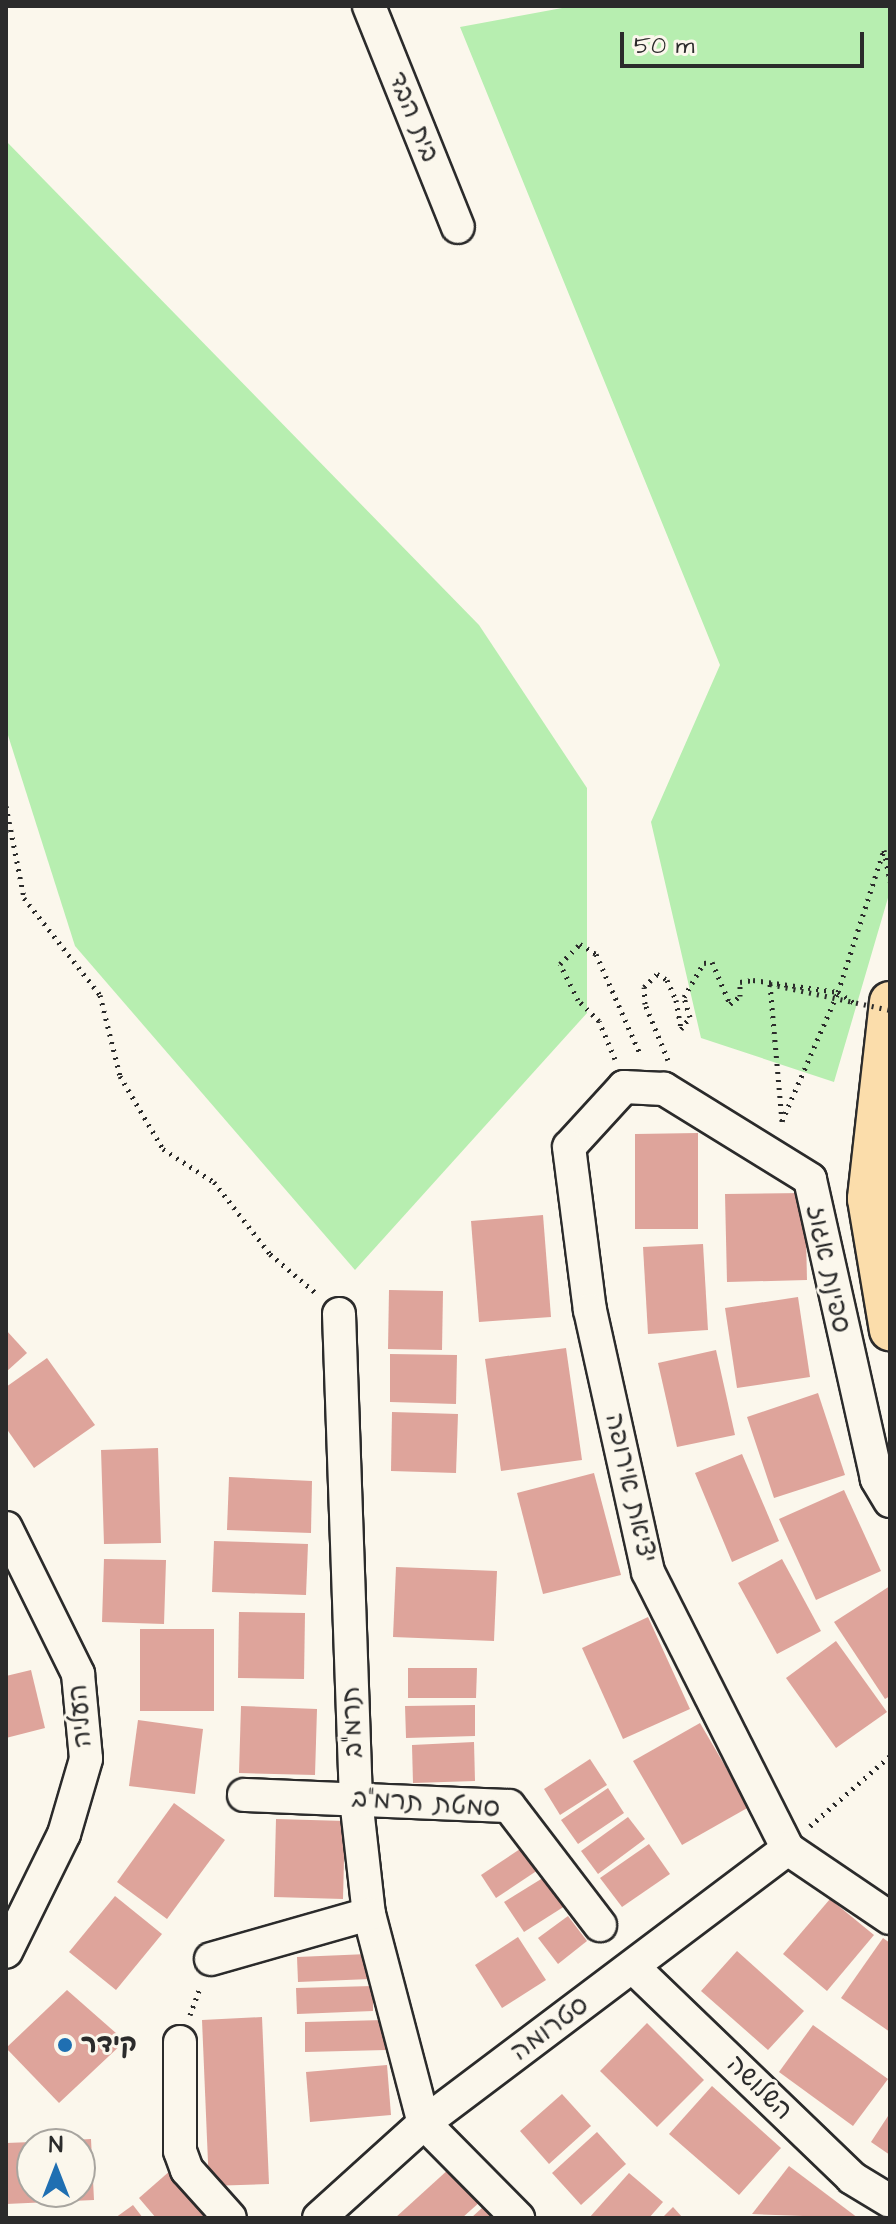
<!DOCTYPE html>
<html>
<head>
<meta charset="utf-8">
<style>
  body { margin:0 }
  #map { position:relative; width:896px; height:2224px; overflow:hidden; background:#fbf7ec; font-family:"Architects Daughter","Playpen Sans Hebrew",sans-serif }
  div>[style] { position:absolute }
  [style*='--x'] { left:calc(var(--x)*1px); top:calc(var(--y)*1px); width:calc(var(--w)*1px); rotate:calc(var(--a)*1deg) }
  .green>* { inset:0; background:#b7eeb0 }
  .building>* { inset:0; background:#dea49b }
  .path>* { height:5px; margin-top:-2.5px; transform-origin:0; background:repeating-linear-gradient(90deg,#2b2b2b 0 2px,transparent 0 8px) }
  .roads { filter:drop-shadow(2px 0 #2b2b2b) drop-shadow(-2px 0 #2b2b2b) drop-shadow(0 2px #2b2b2b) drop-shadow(0 -2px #2b2b2b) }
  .minor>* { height:32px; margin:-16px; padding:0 16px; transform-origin:16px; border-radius:16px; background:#fbf7ec }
  .major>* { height:40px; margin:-20px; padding:0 20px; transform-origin:20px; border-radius:20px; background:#fbddab }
  .path-bridge>* { height:5px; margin-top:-2.5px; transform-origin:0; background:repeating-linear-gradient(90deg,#2b2b2b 0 2px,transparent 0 8px) }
  .dots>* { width:22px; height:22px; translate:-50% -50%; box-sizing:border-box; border:4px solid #fbf7ec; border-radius:50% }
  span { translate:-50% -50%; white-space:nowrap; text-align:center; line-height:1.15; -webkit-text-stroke:6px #fbf7ec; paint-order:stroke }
  .street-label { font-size:26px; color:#2b2b2b }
  .poi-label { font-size:26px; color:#2b2b2b; font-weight:700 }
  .left { translate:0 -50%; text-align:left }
  .frame { position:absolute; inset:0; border:8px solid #2b2b2b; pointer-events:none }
  .north { position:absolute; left:16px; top:2128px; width:80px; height:80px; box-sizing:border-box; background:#fbf7ec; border:2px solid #a8a59f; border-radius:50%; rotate:0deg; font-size:22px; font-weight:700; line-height:32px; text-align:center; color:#2b2b2b }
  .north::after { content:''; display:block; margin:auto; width:28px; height:36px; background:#1f6fb2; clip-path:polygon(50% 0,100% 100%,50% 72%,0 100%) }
  .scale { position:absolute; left:620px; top:32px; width:244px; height:36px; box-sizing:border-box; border:4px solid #2b2b2b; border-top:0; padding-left:10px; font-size:24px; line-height:28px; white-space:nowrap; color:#2b2b2b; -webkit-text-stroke:6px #fbf7ec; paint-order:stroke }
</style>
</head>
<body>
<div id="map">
  <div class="green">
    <i style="clip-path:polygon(573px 6px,890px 6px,890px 891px,834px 1082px,701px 1038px,651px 822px,720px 665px,460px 27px)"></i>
    <i style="clip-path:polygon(6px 141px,479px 625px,587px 788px,587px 1013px,355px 1270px,75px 946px,6px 729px)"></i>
  </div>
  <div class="building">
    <i style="clip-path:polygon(698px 1133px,698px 1229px,635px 1229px,635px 1134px)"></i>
    <i style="clip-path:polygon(805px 1193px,807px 1280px,727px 1282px,725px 1194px)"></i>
    <i style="clip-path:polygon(543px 1215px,551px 1317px,479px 1322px,471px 1221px)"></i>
    <i style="clip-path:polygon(703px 1244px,708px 1330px,648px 1334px,643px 1247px)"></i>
    <i style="clip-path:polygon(389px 1290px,443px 1291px,442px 1350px,388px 1349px)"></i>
    <i style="clip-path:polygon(798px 1297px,810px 1377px,737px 1388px,725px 1308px)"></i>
    <i style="clip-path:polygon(6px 1330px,27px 1353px,6px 1372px)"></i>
    <i style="clip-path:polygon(566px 1348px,582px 1460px,501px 1471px,485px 1359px)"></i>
    <i style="clip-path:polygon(716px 1350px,735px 1435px,677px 1447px,658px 1363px)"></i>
    <i style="clip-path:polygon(390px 1354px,457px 1355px,456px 1404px,390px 1402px)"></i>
    <i style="clip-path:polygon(47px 1358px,95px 1425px,34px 1468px,6px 1428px,6px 1387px)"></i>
    <i style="clip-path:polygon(818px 1393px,845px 1475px,774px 1498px,747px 1417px)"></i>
    <i style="clip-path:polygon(392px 1412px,458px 1414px,456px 1473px,391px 1471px)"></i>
    <i style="clip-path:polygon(158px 1448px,161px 1543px,104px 1544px,101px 1450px)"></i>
    <i style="clip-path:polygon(742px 1454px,779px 1541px,732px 1562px,695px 1473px)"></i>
    <i style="clip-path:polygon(594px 1473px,621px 1575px,543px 1594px,517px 1493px)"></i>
    <i style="clip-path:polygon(229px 1477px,312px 1481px,311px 1533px,227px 1530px)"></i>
    <i style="clip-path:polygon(844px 1490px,881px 1571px,816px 1600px,779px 1519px)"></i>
    <i style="clip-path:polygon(214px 1541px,308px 1544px,306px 1595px,212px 1592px)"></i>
    <i style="clip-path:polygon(104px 1559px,166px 1560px,164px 1624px,102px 1622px)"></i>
    <i style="clip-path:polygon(782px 1559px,821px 1631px,777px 1654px,738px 1583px)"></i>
    <i style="clip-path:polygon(396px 1567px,497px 1571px,494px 1641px,393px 1637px)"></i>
    <i style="clip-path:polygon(890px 1586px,890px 1696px,885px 1699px,834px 1622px)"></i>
    <i style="clip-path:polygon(239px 1612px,305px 1613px,304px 1679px,238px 1678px)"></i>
    <i style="clip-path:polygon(648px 1617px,690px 1709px,623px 1739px,582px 1648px)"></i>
    <i style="clip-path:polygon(140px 1629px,214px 1629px,214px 1711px,140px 1711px)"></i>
    <i style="clip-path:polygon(836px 1641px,887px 1712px,836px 1748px,786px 1678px)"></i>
    <i style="clip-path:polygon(408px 1668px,477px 1668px,476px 1698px,408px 1698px)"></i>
    <i style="clip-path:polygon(31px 1670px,45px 1728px,6px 1738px,6px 1676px)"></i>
    <i style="clip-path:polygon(475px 1705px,475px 1736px,406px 1738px,405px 1706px)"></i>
    <i style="clip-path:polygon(241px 1706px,317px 1709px,315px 1775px,239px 1773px)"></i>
    <i style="clip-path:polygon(138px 1720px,203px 1729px,195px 1794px,129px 1786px)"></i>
    <i style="clip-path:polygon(700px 1723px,749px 1807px,682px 1845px,633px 1761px)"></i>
    <i style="clip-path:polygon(474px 1742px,475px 1781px,413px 1783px,412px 1745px)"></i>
    <i style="clip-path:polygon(590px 1759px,607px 1785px,560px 1815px,544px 1789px)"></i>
    <i style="clip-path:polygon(608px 1788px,624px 1813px,578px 1844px,561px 1820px)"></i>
    <i style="clip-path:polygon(174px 1803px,225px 1840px,167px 1919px,117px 1882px)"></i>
    <i style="clip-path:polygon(628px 1817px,645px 1839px,598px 1874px,581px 1851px)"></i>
    <i style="clip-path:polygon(276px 1819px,345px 1821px,343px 1899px,274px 1897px)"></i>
    <i style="clip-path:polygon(649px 1844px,670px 1874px,622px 1907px,600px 1878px)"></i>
    <i style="clip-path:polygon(526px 1845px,541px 1868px,496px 1898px,481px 1875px)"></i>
    <i style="clip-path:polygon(546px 1876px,565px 1906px,524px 1932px,504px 1902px)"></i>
    <i style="clip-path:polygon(115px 1896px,162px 1934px,116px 1990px,69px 1952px)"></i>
    <i style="clip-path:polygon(830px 1899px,874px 1935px,827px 1991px,783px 1954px)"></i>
    <i style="clip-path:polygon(568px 1916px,587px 1941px,558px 1964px,538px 1938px)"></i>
    <i style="clip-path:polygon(518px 1937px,546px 1980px,502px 2008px,475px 1965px)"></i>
    <i style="clip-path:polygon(883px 1938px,890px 1943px,890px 2032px,841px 1998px)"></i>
    <i style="clip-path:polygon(737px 1951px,804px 2011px,768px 2050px,701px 1991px)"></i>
    <i style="clip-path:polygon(368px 1954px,370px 1979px,298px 1982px,297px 1957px)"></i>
    <i style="clip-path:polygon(373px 1986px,373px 2011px,297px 2014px,296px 1988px)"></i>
    <i style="clip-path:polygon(67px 1990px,125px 2041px,59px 2103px,6px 2048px)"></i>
    <i style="clip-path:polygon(262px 2017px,269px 2184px,209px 2186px,202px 2020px)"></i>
    <i style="clip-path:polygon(385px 2020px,386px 2050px,305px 2052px,305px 2022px)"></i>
    <i style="clip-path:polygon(647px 2023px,704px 2080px,657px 2127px,600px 2071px)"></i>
    <i style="clip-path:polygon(813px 2025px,888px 2079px,853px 2126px,779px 2072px)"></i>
    <i style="clip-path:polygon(387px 2065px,391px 2115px,310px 2122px,306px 2072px)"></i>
    <i style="clip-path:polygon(712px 2086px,781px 2148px,739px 2195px,669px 2134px)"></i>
    <i style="clip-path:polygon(562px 2094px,591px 2126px,549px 2164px,520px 2131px)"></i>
    <i style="clip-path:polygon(890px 2113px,890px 2155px,871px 2142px)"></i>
    <i style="clip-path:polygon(597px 2132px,626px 2164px,581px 2205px,552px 2173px)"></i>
    <i style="clip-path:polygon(91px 2139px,94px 2200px,6px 2204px,6px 2143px,32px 2142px,32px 2192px,80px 2192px,80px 2144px,36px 2142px)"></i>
    <i style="clip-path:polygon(789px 2166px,858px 2218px,752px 2214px)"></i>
    <i style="clip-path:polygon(450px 2168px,481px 2201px,462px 2218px,395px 2218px)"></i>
    <i style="clip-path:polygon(171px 2170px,213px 2218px,156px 2218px,139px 2198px)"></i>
    <i style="clip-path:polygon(629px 2173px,663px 2202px,649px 2218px,589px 2218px)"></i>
    <i style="clip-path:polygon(133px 2205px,143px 2218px,115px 2218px)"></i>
    <i style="clip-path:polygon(483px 2207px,493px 2218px,471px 2218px)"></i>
    <i style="clip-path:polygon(673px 2207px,683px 2218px,662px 2218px)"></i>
  </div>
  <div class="path">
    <i style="--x:6;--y:806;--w:94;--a:78.9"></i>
    <i style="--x:24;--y:898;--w:123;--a:51.9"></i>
    <i style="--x:100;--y:995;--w:83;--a:76.1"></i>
    <i style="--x:120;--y:1076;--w:85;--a:59.5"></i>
    <i style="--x:163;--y:1149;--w:61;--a:32.9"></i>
    <i style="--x:214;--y:1182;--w:91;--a:52.1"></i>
    <i style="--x:270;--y:1254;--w:62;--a:40.4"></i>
    <i style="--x:770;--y:984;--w:138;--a:85"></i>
    <i style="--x:782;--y:1121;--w:141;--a:-66.5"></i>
    <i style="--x:838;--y:992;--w:149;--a:-72.1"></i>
    <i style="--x:884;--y:850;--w:32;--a:79"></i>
    <i style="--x:615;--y:1059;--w:41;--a:-112.8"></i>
    <i style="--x:599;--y:1021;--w:30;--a:-135"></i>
    <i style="--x:578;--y:1000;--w:40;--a:-116.6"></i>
    <i style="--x:560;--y:964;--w:28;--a:-45"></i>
    <i style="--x:580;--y:944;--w:19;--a:32"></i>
    <i style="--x:596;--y:954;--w:111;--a:66.2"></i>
    <i style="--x:668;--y:1060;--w:61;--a:-112.3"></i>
    <i style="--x:645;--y:1004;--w:17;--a:-93"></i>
    <i style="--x:644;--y:987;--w:18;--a:-45"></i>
    <i style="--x:657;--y:974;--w:12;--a:31"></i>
    <i style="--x:667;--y:980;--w:22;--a:66"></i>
    <i style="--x:676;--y:1000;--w:29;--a:80"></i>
    <i style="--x:681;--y:1029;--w:15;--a:-53"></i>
    <i style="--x:690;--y:1017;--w:21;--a:-107"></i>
    <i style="--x:684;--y:997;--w:39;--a:-60"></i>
    <i style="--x:704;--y:963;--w:8;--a:-7"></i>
    <i style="--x:712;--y:962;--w:46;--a:66.8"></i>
    <i style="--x:730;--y:1004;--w:13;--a:-39"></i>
    <i style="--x:740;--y:996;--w:14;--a:-90"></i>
    <i style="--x:740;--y:982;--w:13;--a:-9"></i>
    <i style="--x:753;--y:980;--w:86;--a:8"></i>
    <i style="--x:838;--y:992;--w:22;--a:34"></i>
    <i style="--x:810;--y:1826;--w:106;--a:-41.2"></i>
    <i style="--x:190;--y:2015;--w:30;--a:-70"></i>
  </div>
  <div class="roads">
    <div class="minor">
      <i style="--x:369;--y:6;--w:238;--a:68.1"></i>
      <i style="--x:339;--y:1314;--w:485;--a:88"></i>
      <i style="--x:356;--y:1799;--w:116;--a:83.6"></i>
      <i style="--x:369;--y:1914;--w:216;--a:75.3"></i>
      <i style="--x:424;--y:2123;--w:134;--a:45.3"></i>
      <i style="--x:890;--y:1501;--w:26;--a:-121"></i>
      <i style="--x:877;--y:1479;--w:307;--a:-102.6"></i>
      <i style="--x:810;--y:1179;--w:172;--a:-148.3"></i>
      <i style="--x:664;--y:1089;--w:40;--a:-177.1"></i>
      <i style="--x:624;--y:1087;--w:81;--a:132.5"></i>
      <i style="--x:569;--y:1147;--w:164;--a:82.7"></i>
      <i style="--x:590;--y:1310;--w:268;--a:77.5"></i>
      <i style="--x:648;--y:1572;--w:310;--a:63.2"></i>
      <i style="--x:788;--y:1849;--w:123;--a:34.1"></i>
      <i style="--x:6;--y:1528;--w:163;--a:63.7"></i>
      <i style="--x:78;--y:1674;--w:85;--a:84.6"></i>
      <i style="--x:86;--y:1759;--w:78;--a:106.3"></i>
      <i style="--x:64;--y:1834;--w:131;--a:116.2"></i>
      <i style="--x:244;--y:1795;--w:265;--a:2.4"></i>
      <i style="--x:509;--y:1806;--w:150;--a:52.6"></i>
      <i style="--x:211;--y:1959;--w:164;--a:-15.9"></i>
      <i style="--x:633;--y:1967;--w:304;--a:43.9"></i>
      <i style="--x:852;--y:2178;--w:44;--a:31.2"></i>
      <i style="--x:180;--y:2042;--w:109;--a:90"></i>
      <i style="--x:180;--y:2151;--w:20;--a:70"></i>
      <i style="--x:187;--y:2170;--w:64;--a:48.1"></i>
      <i style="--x:319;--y:2218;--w:142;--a:-42.1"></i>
      <i style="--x:424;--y:2123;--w:456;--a:-37"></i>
    </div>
    <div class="major">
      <i style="--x:890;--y:1002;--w:198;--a:96.4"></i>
      <i style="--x:868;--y:1199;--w:133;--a:80.5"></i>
    </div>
  </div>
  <div class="path-bridge">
    <i style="--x:770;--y:984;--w:123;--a:12.2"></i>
  </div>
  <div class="dots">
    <i style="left:65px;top:2045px;background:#1f6fb2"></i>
  </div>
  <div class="street-label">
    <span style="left:413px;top:117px;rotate:68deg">בית הבד</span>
    <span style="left:828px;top:1269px;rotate:78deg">ספינת אגוז</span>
    <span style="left:630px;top:1488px;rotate:77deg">יציאת אירופה</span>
    <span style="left:81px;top:1716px;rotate:-95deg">העליה</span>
    <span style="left:353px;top:1722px;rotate:-92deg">תרמ"ב</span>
    <span style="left:426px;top:1804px;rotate:4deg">סמטת תרמ"ב</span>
    <span style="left:550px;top:2029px;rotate:-37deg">סטרומה</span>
    <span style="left:759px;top:2088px;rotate:44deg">השלושה</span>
  </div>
  <div class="poi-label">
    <span class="left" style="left:81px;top:2045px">קידר</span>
  </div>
  <div class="frame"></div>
  <div class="north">N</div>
  <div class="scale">50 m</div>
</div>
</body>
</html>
